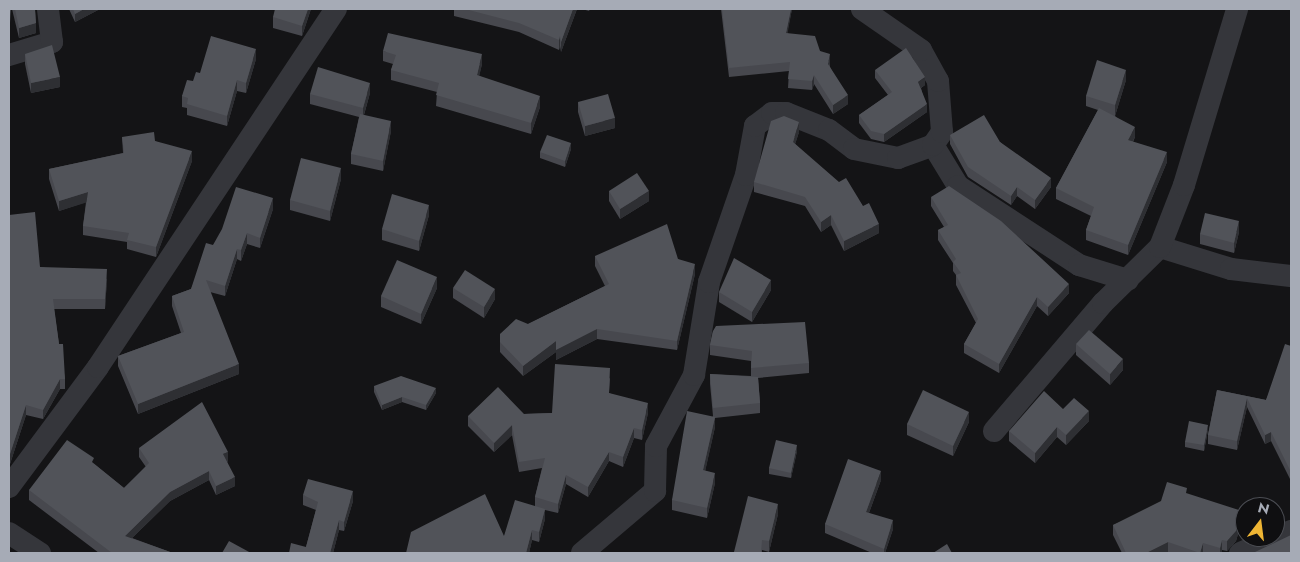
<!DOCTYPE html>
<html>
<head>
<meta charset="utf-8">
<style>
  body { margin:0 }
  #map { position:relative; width:1300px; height:562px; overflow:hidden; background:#141416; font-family:Jost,sans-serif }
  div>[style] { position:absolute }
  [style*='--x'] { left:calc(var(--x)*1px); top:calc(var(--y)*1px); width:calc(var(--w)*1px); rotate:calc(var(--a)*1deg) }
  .street>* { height:22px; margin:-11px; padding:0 11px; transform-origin:11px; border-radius:11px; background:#35363b }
  .wall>* { inset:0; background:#47484e }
  .shaded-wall>* { inset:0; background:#2e2f33 }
  .building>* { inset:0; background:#515359 }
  span { translate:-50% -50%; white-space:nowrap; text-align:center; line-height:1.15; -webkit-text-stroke:4px #0f0f11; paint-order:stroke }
  .frame { position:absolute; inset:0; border:10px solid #a6abb6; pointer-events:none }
  .north { position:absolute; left:1235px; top:497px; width:50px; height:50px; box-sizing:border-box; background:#0f0f11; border:1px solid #4b4d53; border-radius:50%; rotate:15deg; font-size:14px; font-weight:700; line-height:20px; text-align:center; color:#a6abb6 }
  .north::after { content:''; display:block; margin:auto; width:18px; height:22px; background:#eeb534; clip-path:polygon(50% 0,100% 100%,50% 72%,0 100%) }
</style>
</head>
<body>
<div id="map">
  <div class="street">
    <i style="--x:9;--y:55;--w:45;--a:-16.8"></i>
    <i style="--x:52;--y:42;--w:33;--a:-97"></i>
    <i style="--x:933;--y:145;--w:48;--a:58.6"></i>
    <i style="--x:958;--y:186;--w:145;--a:33.1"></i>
    <i style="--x:1079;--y:265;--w:51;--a:17"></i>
    <i style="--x:1160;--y:247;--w:74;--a:17.2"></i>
    <i style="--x:1231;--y:269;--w:60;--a:6.7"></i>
    <i style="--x:994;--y:431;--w:168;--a:-49.6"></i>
    <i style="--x:1103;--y:303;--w:80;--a:-44.5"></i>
    <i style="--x:1160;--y:247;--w:66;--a:-68.8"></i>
    <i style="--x:1184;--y:185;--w:184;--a:-73.2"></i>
    <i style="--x:9;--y:487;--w:149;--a:-53.4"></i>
    <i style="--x:98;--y:367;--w:430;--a:-56.4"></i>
    <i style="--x:9;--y:533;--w:37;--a:33"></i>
    <i style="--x:582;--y:553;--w:96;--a:-40.3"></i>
    <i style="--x:655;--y:491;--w:45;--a:-88.7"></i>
    <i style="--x:656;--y:446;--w:81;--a:-61.8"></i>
    <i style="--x:694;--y:375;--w:94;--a:-80.8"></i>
    <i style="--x:709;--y:282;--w:113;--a:-70.9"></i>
    <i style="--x:746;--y:175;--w:50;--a:-79.6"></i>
    <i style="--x:755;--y:126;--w:21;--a:-37"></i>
    <i style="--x:772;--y:113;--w:14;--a:0"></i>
    <i style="--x:786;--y:113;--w:46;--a:21.6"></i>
    <i style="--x:829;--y:130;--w:31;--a:37"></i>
    <i style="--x:854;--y:149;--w:45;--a:11.6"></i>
    <i style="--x:898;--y:158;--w:37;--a:-20"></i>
    <i style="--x:933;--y:145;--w:16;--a:-55"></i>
    <i style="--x:942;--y:132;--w:51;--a:-94.5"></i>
    <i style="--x:938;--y:81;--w:35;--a:-119"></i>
    <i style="--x:921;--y:50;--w:72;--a:-145.2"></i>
    <i style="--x:1240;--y:553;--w:56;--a:-23.3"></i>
  </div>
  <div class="wall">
    <i style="clip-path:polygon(12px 9px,35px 9px,36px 33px,19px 38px)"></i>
    <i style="clip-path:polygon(69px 9px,100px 9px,75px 22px)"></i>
    <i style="clip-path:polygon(311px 9px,302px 36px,273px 28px,273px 17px)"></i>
    <i style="clip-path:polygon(454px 9px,577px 9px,561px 52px,560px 46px,559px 50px,519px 32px,454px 16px)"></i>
    <i style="clip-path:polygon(582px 9px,590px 9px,589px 11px)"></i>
    <i style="clip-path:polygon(721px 9px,792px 9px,787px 33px,820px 51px,830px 63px,830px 67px,848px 104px,833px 114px,814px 84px,812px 90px,788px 88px,789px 71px,729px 77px)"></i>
    <i style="clip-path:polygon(383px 51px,482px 64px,479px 76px,540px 107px,531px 134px,436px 106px,437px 92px,391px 80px,391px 70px,393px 64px,383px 61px)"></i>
    <i style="clip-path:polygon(25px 54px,60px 87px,31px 93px,25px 64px)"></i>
    <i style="clip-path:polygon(256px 59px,246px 93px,237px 91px,227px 126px,187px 115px,187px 108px,182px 107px,182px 96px,200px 73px)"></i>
    <i style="clip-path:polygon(875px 70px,925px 85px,921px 88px,927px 112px,884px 142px,871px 139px,859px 123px,859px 115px,888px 95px,875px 78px)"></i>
    <i style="clip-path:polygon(1126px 80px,1115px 116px,1135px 137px,1133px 142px,1167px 162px,1128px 255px,1086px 240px,1086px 230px,1091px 216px,1056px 199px,1056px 188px,1098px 110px,1086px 106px,1086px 96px)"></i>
    <i style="clip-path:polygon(370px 93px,364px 115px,391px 131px,383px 171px,351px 164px,351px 154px,359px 117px,310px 104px,310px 94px)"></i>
    <i style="clip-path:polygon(578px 102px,615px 128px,585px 136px,578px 112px)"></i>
    <i style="clip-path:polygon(799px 132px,795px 144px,879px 233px,844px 251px,831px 225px,821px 232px,805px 206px,754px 192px,754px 182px)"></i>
    <i style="clip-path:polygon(950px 135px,1000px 142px,1051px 187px,1035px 209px,1017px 196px,1011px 205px,968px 177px,950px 144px)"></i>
    <i style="clip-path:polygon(122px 137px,155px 141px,192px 161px,156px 257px,127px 249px,127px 242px,83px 235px,83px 226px,86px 202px,59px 211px,49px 179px,49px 169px,123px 153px)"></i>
    <i style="clip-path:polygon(571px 149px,565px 167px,540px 158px,540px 152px)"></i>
    <i style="clip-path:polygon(341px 179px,330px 221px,290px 210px,290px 200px)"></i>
    <i style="clip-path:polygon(609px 191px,649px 201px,620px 219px,609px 201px)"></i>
    <i style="clip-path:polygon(931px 197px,1069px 293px,1048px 316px,1037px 306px,999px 373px,964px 353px,964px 344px,976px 323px,956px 285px,956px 275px,953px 271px,953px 263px,938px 240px,938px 230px,944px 227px,931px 206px)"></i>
    <i style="clip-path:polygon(273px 209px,260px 248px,247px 244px,241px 261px,237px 259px,225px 296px,210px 292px,239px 374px,138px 414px,118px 366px,118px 356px,181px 333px,172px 306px,172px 296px,191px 289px,213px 245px)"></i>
    <i style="clip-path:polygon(9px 215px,40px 267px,107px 279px,105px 309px,54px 309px,59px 344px,65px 379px,65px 389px,60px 389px,43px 419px,26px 415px,10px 464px,9px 463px)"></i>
    <i style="clip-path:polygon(429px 215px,419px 251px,382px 240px,382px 229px)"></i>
    <i style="clip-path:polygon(1239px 232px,1234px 253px,1200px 244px,1200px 234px)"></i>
    <i style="clip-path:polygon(595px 256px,678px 259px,695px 274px,677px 350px,597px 339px,556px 360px,556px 352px,523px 376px,500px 352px,500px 334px,528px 324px,605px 286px,595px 266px)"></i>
    <i style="clip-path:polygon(437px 288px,421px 324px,381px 307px,381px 296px)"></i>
    <i style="clip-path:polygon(453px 288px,495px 299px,484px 318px,453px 298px)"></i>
    <i style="clip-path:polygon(771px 290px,752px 322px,719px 302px,719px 292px)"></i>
    <i style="clip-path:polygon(713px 331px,809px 363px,809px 373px,758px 378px,760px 403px,760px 413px,715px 418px,715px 427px,705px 471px,715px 483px,707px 518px,672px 510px,672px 500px,713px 416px,710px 384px,710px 374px,751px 376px,751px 361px,710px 355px,710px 345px)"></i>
    <i style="clip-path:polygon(1076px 344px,1123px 370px,1110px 385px,1076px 355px)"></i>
    <i style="clip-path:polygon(1291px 346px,1291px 481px,1271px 441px,1265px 444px,1247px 407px,1237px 450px,1208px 444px,1208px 435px,1217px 390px,1266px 400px)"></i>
    <i style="clip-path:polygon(610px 378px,609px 393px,648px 413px,642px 440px,634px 438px,623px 467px,609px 461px,588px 497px,566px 484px,558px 513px,545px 510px,545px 519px,539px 542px,532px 540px,529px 553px,406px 553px,504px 536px,535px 506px,535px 497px,542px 468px,519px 472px,512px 435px,494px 452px,468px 426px,468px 416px,552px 413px)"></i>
    <i style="clip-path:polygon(374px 386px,436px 393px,426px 410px,402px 402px,382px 410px,374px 392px)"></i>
    <i style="clip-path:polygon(1063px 409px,1089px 421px,1066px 445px,1057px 437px,1035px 463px,1009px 441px,1009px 431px)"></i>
    <i style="clip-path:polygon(969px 422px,953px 456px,907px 435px,907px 424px)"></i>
    <i style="clip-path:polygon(1208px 430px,1204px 451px,1185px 447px,1185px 442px)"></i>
    <i style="clip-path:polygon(139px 448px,228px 461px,227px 462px,235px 486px,216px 495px,209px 480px,170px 501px,132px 538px,173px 553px,99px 553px,29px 500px,29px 490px,94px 464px,124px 488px,146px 467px,139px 457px)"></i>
    <i style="clip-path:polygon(797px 451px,791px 478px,769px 474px,769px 468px)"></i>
    <i style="clip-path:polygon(881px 480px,869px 513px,893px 529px,885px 553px,872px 553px,825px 533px,825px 524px)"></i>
    <i style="clip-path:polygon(1187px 494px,1242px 520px,1236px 541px,1227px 551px,1222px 550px,1221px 553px,1172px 553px,1168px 552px,1165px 553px,1122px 553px,1113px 535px,1113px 525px)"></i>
    <i style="clip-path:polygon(303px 495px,353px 501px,344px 531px,339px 530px,333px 553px,289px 553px,306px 547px,316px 510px,303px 505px)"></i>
    <i style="clip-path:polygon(778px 514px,769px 552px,762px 550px,762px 553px,727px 553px,734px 552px)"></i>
  </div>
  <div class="shaded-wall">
    <i style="clip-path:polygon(11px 9px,11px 15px,9px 31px,9px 22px)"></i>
    <i style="clip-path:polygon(84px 9px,100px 9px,75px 22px,75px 14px)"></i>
    <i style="clip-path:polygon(308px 9px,311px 9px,302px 36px,302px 26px)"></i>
    <i style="clip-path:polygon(573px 9px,577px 9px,561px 52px,561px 42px)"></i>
    <i style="clip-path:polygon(791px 9px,792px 9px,786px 42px,786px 33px)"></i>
    <i style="clip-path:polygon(36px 23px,36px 33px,19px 38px,19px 28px)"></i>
    <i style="clip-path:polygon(560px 36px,560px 46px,559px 50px,559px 40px)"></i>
    <i style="clip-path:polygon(256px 49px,256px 59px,246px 93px,246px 83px)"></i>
    <i style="clip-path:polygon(482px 54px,482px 64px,477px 86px,477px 75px)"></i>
    <i style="clip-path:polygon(830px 54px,830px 63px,828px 73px,828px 64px)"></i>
    <i style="clip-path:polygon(1126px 70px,1126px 80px,1115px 116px,1115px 105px)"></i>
    <i style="clip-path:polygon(814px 75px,814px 84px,812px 90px,812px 81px)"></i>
    <i style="clip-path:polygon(60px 77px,60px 87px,31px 93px,31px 83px)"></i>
    <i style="clip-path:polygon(925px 77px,925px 85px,918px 90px,918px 82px)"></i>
    <i style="clip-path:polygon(237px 80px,237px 91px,227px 126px,227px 116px)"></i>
    <i style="clip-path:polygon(370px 83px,370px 93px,363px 118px,363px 108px)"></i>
    <i style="clip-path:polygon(848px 95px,848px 104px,833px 114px,833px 105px)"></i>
    <i style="clip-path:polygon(540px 96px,540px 107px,531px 134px,531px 123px)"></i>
    <i style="clip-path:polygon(927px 104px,927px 112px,884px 142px,884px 134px)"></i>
    <i style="clip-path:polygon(615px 118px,615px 128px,585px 136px,585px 126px)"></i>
    <i style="clip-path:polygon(391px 121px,391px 131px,383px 171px,383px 161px)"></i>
    <i style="clip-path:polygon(799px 122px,799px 132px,793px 151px,793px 142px)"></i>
    <i style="clip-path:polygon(1135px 127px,1135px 137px,1128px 150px,1128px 140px)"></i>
    <i style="clip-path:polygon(571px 143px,571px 149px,565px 167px,565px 161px)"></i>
    <i style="clip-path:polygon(192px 151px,192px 161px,156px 257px,156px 247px)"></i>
    <i style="clip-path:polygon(1167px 152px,1167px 162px,1128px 255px,1128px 245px)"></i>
    <i style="clip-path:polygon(341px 168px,341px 179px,330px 221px,330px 211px)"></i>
    <i style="clip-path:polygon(1051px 178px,1051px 187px,1035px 209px,1035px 200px)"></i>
    <i style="clip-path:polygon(1017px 187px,1017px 196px,1011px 205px,1011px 196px)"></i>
    <i style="clip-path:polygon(649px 191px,649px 201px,620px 219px,620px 209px)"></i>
    <i style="clip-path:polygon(88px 192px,88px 202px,59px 211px,59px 201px)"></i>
    <i style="clip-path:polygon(273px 198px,273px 209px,260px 248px,260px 238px)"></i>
    <i style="clip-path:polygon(429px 205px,429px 215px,419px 251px,419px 241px)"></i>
    <i style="clip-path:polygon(831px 215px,831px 225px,821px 232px,821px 222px)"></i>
    <i style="clip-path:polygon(1239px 221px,1239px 232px,1234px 253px,1234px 243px)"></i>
    <i style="clip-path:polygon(879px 224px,879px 233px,844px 251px,844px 241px)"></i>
    <i style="clip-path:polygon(247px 233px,247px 244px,241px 261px,241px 250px)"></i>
    <i style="clip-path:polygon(237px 249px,237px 259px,225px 296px,225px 286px)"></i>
    <i style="clip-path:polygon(695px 264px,695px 274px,677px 350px,677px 341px)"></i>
    <i style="clip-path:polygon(107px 269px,107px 279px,105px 309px,105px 299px)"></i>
    <i style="clip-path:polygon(437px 277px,437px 288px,421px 324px,421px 314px)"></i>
    <i style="clip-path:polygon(771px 280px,771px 290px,752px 322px,752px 312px)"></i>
    <i style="clip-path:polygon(1069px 284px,1069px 293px,1048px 316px,1048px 307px)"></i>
    <i style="clip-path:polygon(495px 289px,495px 299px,484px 318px,484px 307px)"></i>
    <i style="clip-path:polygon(1037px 297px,1037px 306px,999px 373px,999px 364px)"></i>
    <i style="clip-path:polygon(597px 329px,597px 339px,556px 360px,556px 352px,523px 376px,523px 366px,556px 341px)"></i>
    <i style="clip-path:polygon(1123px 359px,1123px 370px,1110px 385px,1110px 374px)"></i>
    <i style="clip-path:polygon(239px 364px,239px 374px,138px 414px,138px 404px)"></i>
    <i style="clip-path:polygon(60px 379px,60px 389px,43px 419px,43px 410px)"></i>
    <i style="clip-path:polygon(436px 388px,436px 393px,426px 410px,426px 405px)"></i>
    <i style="clip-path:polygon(402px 397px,402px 402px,382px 410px,382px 405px)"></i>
    <i style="clip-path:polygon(1247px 398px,1247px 407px,1237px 450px,1237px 441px)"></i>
    <i style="clip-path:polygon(648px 403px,648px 413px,642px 440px,642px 430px)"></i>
    <i style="clip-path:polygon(26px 405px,26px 415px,10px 464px,10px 454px)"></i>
    <i style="clip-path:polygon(1089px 411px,1089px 421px,1066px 445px,1066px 435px)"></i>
    <i style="clip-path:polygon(969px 412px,969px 422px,953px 456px,953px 446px)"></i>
    <i style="clip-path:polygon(715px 417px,715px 427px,703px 481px,703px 470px)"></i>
    <i style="clip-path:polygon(512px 425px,512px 435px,494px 452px,494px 443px)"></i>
    <i style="clip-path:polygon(1208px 425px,1208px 430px,1204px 451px,1204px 445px)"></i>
    <i style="clip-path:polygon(1057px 427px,1057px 437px,1035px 463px,1035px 453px)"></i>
    <i style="clip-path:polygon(634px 428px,634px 438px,623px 467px,623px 457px)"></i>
    <i style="clip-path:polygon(1271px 432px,1271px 441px,1265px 444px,1265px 435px)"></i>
    <i style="clip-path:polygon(797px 445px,797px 451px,791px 478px,791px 473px)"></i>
    <i style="clip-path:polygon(228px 452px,228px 461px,223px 464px,223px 454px)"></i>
    <i style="clip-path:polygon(609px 452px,609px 461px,588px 497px,588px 487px)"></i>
    <i style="clip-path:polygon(209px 471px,209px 480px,170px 501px,125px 545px,125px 536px,170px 492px)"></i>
    <i style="clip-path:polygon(881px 471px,881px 480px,866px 521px,866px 512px)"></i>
    <i style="clip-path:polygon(715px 473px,715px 483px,707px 518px,707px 508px)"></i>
    <i style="clip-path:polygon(566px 475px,566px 484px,558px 513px,558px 504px)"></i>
    <i style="clip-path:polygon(235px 477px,235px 486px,216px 495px,216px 486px)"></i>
    <i style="clip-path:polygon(353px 491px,353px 501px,344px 531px,344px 522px)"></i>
    <i style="clip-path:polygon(778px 504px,778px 514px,769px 552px,769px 541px)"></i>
    <i style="clip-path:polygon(545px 509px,545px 519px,539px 542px,539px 532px)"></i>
    <i style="clip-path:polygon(1242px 511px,1242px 520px,1236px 541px,1227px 551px,1227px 541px)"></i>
    <i style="clip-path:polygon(339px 520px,339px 530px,333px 553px,330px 553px)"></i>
    <i style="clip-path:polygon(893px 520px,893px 529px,885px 553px,884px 553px,884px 549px)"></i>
    <i style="clip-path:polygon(532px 530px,532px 540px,529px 553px,526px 553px)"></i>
    <i style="clip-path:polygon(1222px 540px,1222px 550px,1221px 553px,1220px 553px,1220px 548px)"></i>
    <i style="clip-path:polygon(1168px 542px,1168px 552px,1165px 553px,1146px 553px)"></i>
    <i style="clip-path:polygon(1203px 543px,1203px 553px,1200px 553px)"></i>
  </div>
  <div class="building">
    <i style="clip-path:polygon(9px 9px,11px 9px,9px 22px)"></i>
    <i style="clip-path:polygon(15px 9px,35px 9px,36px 23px,19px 28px)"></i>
    <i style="clip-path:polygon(73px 9px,84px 9px,75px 14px)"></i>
    <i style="clip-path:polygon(275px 9px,308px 9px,302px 26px,273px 17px)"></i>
    <i style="clip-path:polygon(465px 9px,573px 9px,561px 42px,560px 36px,559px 40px,519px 23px)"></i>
    <i style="clip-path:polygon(722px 9px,791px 9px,786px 33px,815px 36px,820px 51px,830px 54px,828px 64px,848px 95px,833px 105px,814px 75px,812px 81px,788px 79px,790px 62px,729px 68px)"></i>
    <i style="clip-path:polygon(388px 33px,482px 54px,477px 75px,540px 96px,531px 123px,436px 95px,439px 83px,391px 70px,396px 55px,383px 51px)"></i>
    <i style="clip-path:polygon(211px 36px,256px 49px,246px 83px,237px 80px,227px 116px,187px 104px,188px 98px,182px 96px,187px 80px,193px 81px,196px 72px,200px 73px)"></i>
    <i style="clip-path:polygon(52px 45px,60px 77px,31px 83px,25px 54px)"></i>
    <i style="clip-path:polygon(906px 48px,925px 77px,918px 82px,927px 104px,884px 134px,871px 131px,859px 115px,892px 92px,875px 70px)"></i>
    <i style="clip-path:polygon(1097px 60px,1126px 70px,1115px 105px,1086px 96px)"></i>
    <i style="clip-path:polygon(318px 67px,370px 83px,363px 108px,310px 94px)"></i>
    <i style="clip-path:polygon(608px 94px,615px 118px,585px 126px,578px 102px)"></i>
    <i style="clip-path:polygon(1099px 108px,1135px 127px,1128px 140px,1167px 152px,1128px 245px,1086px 230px,1094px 207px,1056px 188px)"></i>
    <i style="clip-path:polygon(360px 114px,391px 121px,383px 161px,351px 154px)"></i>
    <i style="clip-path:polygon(984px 115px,1000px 142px,1051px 178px,1035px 200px,1017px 187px,1011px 196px,968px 167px,950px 135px)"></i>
    <i style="clip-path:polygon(784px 116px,799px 122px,793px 142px,839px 182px,846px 178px,863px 206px,869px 203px,879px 224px,844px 241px,831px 215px,821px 222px,805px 197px,754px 182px,771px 121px)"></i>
    <i style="clip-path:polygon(154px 132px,155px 141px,192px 151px,156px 247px,127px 240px,129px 233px,83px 226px,88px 192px,59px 201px,49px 169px,124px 153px,122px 137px)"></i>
    <i style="clip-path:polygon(547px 135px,571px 143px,565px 161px,540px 152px)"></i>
    <i style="clip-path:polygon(301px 158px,341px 168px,330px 211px,290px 200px)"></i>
    <i style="clip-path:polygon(637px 173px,649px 191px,620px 209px,609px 191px)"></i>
    <i style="clip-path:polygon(949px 186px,1001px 221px,1069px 284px,1048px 307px,1037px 297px,999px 364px,964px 344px,978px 319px,956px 275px,961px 273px,953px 262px,956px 259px,938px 230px,948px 225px,931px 197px)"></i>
    <i style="clip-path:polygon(236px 187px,273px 198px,260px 238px,247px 233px,241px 250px,237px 249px,225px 286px,206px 280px,239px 364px,138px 404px,118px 356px,184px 332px,172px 296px,191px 289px,206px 243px,213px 245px,222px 229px)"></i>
    <i style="clip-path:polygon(392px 194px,429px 205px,419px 241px,382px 229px)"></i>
    <i style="clip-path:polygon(35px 212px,40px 267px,107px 269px,105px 299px,53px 299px,59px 344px,63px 344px,65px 379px,60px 379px,43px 410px,26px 405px,10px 454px,9px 453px,9px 215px)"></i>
    <i style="clip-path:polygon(1205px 213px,1239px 221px,1234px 243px,1200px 234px)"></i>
    <i style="clip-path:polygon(667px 224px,678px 259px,695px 264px,677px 341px,597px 329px,556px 350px,556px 341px,523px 366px,500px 342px,500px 334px,516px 319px,528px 324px,609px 284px,595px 256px)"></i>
    <i style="clip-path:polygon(734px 258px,771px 280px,752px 312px,719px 292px)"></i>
    <i style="clip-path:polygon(397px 260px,437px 277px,421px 314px,381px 296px)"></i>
    <i style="clip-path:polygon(465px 270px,495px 289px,484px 307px,453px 288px)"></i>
    <i style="clip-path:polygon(805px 322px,809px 363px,751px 368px,752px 351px,710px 345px,713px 331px,716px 326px)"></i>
    <i style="clip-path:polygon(1089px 330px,1123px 359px,1110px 374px,1076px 344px)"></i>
    <i style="clip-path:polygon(1285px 344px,1291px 346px,1291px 472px,1271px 432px,1265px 435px,1247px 398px,1237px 441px,1208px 435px,1217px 390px,1266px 400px)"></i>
    <i style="clip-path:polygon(555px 364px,610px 368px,609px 393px,648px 403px,642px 430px,634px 428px,623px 457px,609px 452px,588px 487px,566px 475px,558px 504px,535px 497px,545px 458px,519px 462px,512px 425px,494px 443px,468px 416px,498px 387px,524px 414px,552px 413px)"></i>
    <i style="clip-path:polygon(710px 374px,758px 377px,760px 403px,713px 408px)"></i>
    <i style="clip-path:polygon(401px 376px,436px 388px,426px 405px,402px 397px,382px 405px,374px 386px)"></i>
    <i style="clip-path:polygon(923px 390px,969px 412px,953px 446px,907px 424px)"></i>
    <i style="clip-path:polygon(1044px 391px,1063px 409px,1074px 398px,1089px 411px,1066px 435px,1057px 427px,1035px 453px,1009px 431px)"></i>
    <i style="clip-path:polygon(202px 402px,228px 452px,223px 454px,235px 477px,216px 486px,209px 471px,170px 492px,125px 536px,173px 553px,112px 553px,29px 490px,67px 440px,94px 458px,92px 462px,124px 488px,149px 463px,139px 448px)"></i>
    <i style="clip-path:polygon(687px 411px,715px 417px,703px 470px,715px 473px,707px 508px,672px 500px)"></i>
    <i style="clip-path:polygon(1189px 421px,1208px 425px,1204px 445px,1185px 442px)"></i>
    <i style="clip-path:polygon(776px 440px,797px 445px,791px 473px,769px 468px)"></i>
    <i style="clip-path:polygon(848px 459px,881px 471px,866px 512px,893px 520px,884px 549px,825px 524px)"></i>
    <i style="clip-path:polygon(308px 479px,353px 491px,344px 522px,339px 520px,330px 553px,289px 553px,291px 543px,306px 547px,318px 502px,303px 495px)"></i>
    <i style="clip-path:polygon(1167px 482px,1187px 488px,1186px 493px,1242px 511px,1236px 531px,1227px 541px,1222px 540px,1220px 548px,1203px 543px,1200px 553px,1168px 542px,1146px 553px,1126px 553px,1113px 525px,1161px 501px)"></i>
    <i style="clip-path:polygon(485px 494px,504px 536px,515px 500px,545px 509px,539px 532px,532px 530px,526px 553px,406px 553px,411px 532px)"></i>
    <i style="clip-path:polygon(748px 496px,778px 504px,769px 541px,762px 540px,761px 553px,727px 553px,728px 552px,734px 552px)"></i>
    <i style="clip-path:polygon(1291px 535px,1291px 553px,1256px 553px,1255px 552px)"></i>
    <i style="clip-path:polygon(229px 541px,251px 553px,222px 553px)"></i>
    <i style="clip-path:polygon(947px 544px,952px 553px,933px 553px)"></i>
  </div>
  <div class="frame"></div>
  <div class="north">N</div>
</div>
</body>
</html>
